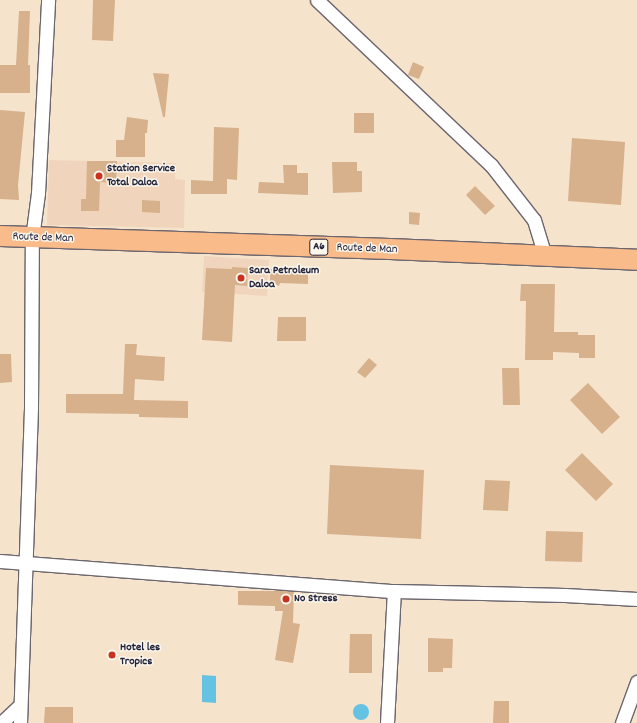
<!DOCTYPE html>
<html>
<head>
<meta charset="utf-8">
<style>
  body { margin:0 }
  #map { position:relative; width:637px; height:723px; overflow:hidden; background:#f6e3cc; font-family:Dekko,sans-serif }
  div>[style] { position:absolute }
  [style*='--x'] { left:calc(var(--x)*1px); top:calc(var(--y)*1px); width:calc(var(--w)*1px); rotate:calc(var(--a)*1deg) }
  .built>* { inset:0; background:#f0d5bc }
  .water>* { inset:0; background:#65c2e3 }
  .round { border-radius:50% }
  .building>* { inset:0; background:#d7b08c }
  .roads { filter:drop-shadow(1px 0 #6c666e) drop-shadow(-1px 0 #6c666e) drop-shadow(0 1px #6c666e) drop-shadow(0 -1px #6c666e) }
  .minor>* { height:13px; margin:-6.5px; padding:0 6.5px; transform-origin:6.5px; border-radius:6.5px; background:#fff }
  .highway>* { height:20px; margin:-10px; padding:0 10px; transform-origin:10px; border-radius:10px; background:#fabb8b }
  .dots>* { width:11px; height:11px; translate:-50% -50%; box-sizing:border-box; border:2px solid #fbf7ec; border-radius:50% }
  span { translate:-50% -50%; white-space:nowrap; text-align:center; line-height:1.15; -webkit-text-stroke:3px #fbf7ec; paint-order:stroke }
  .shield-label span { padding:1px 3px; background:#fbf7ec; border:1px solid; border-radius:3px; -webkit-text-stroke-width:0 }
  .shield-label { font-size:11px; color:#22223b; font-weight:700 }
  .poi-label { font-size:12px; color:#22223b; font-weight:700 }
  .left { translate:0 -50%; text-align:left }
  .street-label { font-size:12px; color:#22223b }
</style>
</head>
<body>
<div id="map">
  <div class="built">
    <i style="clip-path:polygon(49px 160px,176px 163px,175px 179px,185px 180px,184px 228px,47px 225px)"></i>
    <i style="clip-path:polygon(204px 256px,269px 260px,267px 296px,202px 292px)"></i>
  </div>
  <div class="water">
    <i style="clip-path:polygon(202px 675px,216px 676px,216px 703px,202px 702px)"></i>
    <i class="round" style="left:353px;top:704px;width:16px;height:16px"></i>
  </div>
  <div class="building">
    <i style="clip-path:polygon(93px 0,115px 0,113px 41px,92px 40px)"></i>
    <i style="clip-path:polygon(19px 11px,30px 11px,28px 65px,30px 65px,30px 93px,0 93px,0 65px,16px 65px)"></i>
    <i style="clip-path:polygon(413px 62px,424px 67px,419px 79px,408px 75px)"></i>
    <i style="clip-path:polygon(153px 73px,169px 74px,165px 117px,163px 117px)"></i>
    <i style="clip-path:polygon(0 110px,25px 112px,18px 185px,19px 200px,0 199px)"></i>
    <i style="clip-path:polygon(354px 113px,374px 113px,374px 133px,354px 133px)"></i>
    <i style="clip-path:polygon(127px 117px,148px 120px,147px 133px,145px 133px,145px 157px,116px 157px,116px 140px,124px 140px)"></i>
    <i style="clip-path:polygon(214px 127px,239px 128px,237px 180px,227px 179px,227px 194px,191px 194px,191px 180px,213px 181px)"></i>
    <i style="clip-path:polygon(572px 138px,625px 142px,621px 205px,568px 201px)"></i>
    <i style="clip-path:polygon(87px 161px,117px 161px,116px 183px,100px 182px,99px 211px,81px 211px,81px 199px,86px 199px)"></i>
    <i style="clip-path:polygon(332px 162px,357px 162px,357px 171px,362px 171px,362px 192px,333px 193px)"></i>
    <i style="clip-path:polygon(283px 165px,297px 165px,297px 173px,308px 173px,308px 195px,258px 193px,259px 182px,284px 183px)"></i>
    <i style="clip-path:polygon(475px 186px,495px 206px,485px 215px,466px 195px)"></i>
    <i style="clip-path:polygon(142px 200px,160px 201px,160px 213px,142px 212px)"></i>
    <i style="clip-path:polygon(409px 212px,420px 213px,419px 225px,409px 224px)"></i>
    <i style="clip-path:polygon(232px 267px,248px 268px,247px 286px,235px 285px,232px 342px,202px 340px,206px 268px,232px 269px)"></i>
    <i style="clip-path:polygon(270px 269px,308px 271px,308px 284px,280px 283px,279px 286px,270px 282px)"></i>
    <i style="clip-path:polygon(521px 284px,555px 284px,554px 332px,578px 332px,578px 335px,595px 335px,595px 358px,579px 358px,579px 353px,553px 352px,553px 360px,525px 360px,526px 301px,520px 301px)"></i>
    <i style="clip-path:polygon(278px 317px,306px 317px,306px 341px,277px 341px)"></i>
    <i style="clip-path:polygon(125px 344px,137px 344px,136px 355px,165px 357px,164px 381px,135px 379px,134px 400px,188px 401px,188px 418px,139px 417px,139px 414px,66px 413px,66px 394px,123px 394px)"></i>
    <i style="clip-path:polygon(0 354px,11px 354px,12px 382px,0 383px)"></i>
    <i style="clip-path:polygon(369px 358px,377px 365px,365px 378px,357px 372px)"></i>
    <i style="clip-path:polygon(502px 368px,519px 368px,520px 405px,503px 405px)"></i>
    <i style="clip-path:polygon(588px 383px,620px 417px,602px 434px,570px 400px)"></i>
    <i style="clip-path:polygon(582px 453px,613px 484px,596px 501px,565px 470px)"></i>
    <i style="clip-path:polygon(330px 465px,424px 470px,421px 539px,327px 534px)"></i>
    <i style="clip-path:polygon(485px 480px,510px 481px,508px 511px,483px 510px)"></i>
    <i style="clip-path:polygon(546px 531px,583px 532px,582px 562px,545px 561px)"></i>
    <i style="clip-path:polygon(238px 591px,294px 591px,293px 623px,300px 624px,293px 663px,275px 660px,283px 611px,275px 611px,275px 606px,238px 605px)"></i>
    <i style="clip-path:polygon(350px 634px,372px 634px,372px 673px,349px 673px)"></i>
    <i style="clip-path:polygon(428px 638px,453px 639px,452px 668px,443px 668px,443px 672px,428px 672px)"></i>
    <i style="clip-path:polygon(494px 701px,509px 701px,509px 723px,493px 723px)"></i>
    <i style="clip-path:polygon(45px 707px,73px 707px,73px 723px,44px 723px)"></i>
  </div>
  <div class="roads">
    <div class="minor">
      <i style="--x:317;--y:0;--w:240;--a:43.5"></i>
      <i style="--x:491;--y:165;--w:70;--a:52"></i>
      <i style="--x:534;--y:220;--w:38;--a:73"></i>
      <i style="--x:0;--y:561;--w:395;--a:4.4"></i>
      <i style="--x:394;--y:591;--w:171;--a:1.3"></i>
      <i style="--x:565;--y:595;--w:72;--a:3.2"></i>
      <i style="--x:1;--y:723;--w:26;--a:-43"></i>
      <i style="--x:20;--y:723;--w:316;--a:-88"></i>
      <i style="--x:31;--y:407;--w:169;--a:-89.7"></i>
      <i style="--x:32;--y:238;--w:45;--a:-82.4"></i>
      <i style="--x:38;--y:193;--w:193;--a:-87"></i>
      <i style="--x:387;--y:723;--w:132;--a:-87"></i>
      <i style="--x:622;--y:723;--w:44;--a:-69.9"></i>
    </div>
    <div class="highway">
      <i style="--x:0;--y:236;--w:390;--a:1.9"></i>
      <i style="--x:390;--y:249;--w:247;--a:2.5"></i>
    </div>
  </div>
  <div class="dots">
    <i style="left:99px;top:176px;background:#c8321e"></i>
    <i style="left:241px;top:278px;background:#c8321e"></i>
    <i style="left:286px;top:599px;background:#c8321e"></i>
    <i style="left:112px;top:655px;background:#c8321e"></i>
  </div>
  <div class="shield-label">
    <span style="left:319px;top:247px">A6</span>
  </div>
  <div class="poi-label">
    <span class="left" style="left:107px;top:176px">Station Service<br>Total Daloa</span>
    <span class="left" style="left:249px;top:278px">Sara Petroleum<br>Daloa</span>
    <span class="left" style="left:294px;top:599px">No Stress</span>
    <span class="left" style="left:120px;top:655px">Hotel les<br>Tropics</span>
  </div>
  <div class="street-label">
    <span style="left:43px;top:238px;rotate:2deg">Route de Man</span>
    <span style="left:367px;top:249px;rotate:2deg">Route de Man</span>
  </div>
</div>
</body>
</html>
